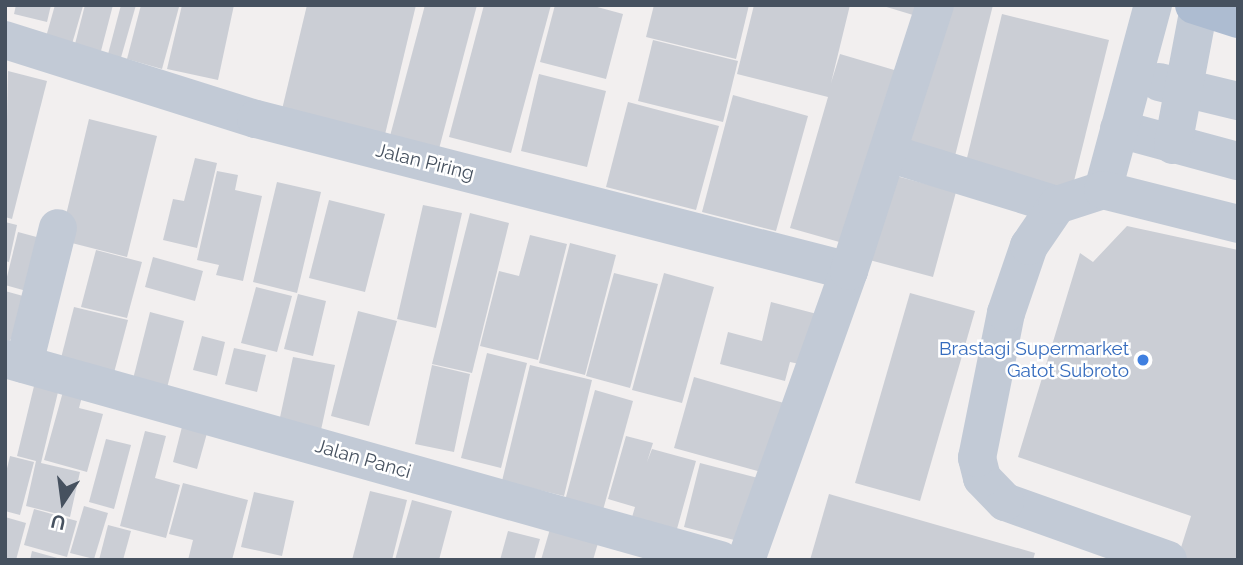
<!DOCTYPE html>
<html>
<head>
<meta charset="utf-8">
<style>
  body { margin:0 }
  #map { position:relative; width:1243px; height:565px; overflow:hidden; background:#f2efef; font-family:Raleway,sans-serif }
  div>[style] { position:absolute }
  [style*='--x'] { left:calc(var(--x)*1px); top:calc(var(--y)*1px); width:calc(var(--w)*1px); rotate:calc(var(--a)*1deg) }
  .building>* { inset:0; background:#cbced5 }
  .minor>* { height:38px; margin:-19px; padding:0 19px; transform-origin:19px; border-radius:19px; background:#c2cad6 }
  .major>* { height:38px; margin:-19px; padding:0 19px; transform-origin:19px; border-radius:19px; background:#adbcd1 }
  .dots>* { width:19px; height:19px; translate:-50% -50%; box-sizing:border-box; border:4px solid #fff; border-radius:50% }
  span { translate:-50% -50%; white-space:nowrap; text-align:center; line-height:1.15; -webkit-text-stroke:5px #fff; paint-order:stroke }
  .street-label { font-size:19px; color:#46515f }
  .shop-label { font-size:19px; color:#366cbe }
  .right { translate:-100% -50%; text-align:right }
  .frame { position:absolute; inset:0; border:7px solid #46515f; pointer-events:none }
  .north { position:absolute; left:28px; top:467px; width:70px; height:70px; -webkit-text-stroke:5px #fff; paint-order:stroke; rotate:193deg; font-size:19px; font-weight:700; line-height:28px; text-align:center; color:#46515f }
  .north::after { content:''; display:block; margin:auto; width:24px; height:32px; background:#46515f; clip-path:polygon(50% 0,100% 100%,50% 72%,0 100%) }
</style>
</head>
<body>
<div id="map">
  <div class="building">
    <i style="clip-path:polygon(16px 5px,51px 5px,47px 22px,14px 14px)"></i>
    <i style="clip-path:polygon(55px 5px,83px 6px,70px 51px,44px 44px)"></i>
    <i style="clip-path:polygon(85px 5px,113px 5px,101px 51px,75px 44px)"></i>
    <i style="clip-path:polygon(121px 5px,136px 5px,120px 61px,107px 58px)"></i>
    <i style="clip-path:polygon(141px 5px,179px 7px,162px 69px,127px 59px)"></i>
    <i style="clip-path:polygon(182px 5px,234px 5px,218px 80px,167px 69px)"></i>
    <i style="clip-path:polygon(307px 5px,416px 5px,382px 147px,279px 122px)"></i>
    <i style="clip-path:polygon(425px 5px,477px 5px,435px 164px,386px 151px)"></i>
    <i style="clip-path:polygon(484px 5px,551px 5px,511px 153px,449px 137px)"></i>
    <i style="clip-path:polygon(555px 5px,590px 5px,623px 14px,606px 79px,540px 62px)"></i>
    <i style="clip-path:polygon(654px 5px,749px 5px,736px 59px,646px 37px)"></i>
    <i style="clip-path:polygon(754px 5px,850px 5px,831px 83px,840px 54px,901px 72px,850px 245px,790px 228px,828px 97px,737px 74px)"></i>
    <i style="clip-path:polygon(880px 5px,927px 5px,923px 18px)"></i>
    <i style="clip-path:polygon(943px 5px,993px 5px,955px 156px,908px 144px)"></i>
    <i style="clip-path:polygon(1002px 14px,1109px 40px,1071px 193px,965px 166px)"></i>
    <i style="clip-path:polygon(653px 40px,738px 61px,723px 122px,638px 101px)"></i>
    <i style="clip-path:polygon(8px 71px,47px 81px,12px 219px,5px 217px)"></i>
    <i style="clip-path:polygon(539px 74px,606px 91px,587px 167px,521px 151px)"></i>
    <i style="clip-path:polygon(733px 95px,808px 116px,776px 231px,702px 212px)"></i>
    <i style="clip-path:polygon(628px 102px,719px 126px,696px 210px,606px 187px)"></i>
    <i style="clip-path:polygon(89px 119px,157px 136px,127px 257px,60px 240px)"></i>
    <i style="clip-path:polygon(195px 158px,217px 163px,197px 248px,163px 240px,173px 199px,184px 201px)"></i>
    <i style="clip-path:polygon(217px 171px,238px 175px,235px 190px,262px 196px,243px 281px,216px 275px,219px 265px,197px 260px)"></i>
    <i style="clip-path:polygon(885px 173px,956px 192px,933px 277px,862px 258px)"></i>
    <i style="clip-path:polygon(277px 182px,321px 192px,297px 293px,253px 282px)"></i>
    <i style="clip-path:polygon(329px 200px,385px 214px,365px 292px,309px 278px)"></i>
    <i style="clip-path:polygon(423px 205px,462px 213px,436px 328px,397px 319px)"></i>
    <i style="clip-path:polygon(470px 213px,509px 223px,472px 373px,432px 364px)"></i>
    <i style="clip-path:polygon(5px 222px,17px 225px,9px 262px,5px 261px)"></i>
    <i style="clip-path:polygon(1127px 226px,1238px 250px,1238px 560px,1177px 560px,1191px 516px,1018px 457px,1080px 253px,1093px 262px)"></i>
    <i style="clip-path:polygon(18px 232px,44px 239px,30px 292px,5px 285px)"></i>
    <i style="clip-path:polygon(530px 235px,567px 244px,538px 360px,480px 346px,499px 271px,519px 276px)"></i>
    <i style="clip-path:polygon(570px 243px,616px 255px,585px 375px,539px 363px)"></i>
    <i style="clip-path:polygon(96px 250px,142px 262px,127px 318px,81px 307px)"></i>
    <i style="clip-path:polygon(153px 257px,203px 271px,195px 301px,145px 287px)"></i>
    <i style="clip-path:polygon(614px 273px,658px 284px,630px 388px,586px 376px)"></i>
    <i style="clip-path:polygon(664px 273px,714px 287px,682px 403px,632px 390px)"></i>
    <i style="clip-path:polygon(256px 287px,292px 296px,277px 352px,241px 343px)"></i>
    <i style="clip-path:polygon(5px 291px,34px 299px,5px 349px)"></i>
    <i style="clip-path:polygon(910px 293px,975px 311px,920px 501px,855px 483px)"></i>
    <i style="clip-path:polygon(298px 294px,326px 301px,313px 356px,284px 349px)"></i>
    <i style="clip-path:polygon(771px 302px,817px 314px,804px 365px,790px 362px,785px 381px,720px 364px,728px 332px,762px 341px)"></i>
    <i style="clip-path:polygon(74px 307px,128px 320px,111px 384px,58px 370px)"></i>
    <i style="clip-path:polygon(358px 311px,397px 321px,369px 426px,331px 416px)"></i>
    <i style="clip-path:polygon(150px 312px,184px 321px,167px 388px,133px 379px)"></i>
    <i style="clip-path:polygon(202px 336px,225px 342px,217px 376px,193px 370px)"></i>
    <i style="clip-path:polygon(234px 348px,266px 355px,257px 392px,225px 384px)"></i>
    <i style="clip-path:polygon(487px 353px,527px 363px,501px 468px,461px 458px)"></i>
    <i style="clip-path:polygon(293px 357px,335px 365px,321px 430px,279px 422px)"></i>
    <i style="clip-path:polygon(432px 365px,470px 374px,454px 452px,415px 444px)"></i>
    <i style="clip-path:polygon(530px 365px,592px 380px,564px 496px,502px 481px)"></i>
    <i style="clip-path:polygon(694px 377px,784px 403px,765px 473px,674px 448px)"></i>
    <i style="clip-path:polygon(35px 382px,59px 388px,41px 463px,80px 472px,70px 517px,26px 506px,36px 461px,17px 456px)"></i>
    <i style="clip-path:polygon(64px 388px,83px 393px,79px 408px,103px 414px,87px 472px,44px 460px)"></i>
    <i style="clip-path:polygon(595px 390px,633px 401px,600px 521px,563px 508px)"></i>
    <i style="clip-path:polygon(184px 419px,209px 426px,197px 469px,173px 462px)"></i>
    <i style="clip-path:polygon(145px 431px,166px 436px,155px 478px,180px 485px,166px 538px,120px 526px)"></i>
    <i style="clip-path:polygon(626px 436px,653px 443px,647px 462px,652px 449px,696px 461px,675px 536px,630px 524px,635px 507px,608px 499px)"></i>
    <i style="clip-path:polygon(106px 439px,131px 445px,114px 509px,89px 502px)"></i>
    <i style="clip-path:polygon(10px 456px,34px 462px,20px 515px,5px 511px,5px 477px)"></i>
    <i style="clip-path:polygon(700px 463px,758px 478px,742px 542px,684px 527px)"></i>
    <i style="clip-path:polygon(183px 483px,248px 500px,232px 560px,188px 560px,193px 540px,169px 534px)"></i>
    <i style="clip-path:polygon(370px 491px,407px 500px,392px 560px,352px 560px)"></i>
    <i style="clip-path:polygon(254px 492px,294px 501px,282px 556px,241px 547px)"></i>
    <i style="clip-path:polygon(829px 494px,1035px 553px,1033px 560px,810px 560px)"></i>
    <i style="clip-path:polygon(412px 500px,452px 511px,439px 560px,395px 560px)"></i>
    <i style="clip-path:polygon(84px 506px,108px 513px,94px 559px,70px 553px)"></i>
    <i style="clip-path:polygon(34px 509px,77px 521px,67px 557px,24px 545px)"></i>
    <i style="clip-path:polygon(5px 517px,26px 523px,16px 560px,5px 560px)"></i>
    <i style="clip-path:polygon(108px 525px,131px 531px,123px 560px,99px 560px)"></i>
    <i style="clip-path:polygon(550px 529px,598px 543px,593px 560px,541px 560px)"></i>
    <i style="clip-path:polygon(508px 531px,540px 539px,534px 560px,500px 560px)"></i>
    <i style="clip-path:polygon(32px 551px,61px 559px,61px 560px,30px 560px)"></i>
  </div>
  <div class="minor">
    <i style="--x:5;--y:40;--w:263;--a:17.5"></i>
    <i style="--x:256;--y:119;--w:612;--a:14.38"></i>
    <i style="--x:1159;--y:82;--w:81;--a:13.5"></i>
    <i style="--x:1119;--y:129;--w:123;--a:15.1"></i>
    <i style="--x:1173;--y:145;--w:140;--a:-79.3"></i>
    <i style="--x:888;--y:153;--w:177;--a:17.1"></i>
    <i style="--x:1103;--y:190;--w:192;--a:-74.9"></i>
    <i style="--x:5;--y:359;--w:743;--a:15.7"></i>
    <i style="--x:24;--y:364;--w:140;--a:-76"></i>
    <i style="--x:746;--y:560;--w:307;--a:-70.4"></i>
    <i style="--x:849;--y:271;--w:280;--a:-72.1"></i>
    <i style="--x:1168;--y:560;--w:173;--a:-160.4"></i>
    <i style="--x:1005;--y:502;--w:33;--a:-134"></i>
    <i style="--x:982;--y:478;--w:21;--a:-104"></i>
    <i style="--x:977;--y:458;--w:148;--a:-78.7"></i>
    <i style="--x:1006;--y:313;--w:71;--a:-71.1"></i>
    <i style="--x:1029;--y:246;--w:50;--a:-55.7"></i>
    <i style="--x:1057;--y:205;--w:48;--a:-18.1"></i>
    <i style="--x:1103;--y:190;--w:139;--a:14.1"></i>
  </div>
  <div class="major">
    <i style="--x:1194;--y:5;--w:46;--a:17.7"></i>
  </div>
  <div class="dots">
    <i style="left:1143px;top:360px;background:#3f7fe0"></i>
  </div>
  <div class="street-label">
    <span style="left:425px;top:162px;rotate:14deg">Jalan Piring</span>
    <span style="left:363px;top:459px;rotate:16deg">Jalan Panci</span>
  </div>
  <div class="shop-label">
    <span class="right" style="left:1129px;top:360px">Brastagi Supermarket<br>Gatot Subroto</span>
  </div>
  <div class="frame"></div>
  <div class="north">U</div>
</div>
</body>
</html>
